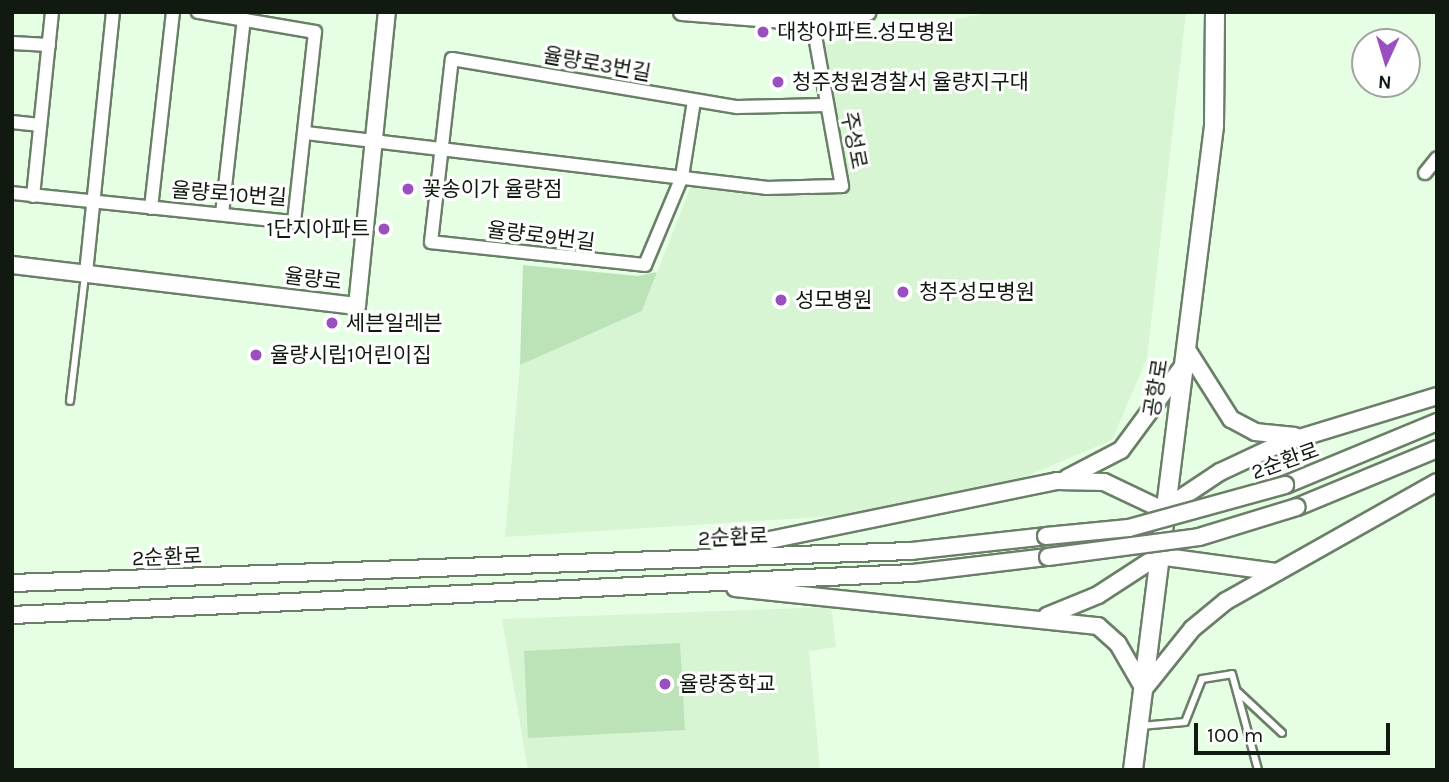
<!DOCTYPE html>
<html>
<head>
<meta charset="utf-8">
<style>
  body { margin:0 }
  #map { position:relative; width:1449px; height:782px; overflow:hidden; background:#e6fee3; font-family:Karla,"Noto Sans KR",sans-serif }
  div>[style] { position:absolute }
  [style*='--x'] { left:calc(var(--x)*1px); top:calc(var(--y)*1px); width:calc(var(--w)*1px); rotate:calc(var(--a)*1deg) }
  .built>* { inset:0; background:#d7f4d3 }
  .green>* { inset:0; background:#bce3b7 }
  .roads { filter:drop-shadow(2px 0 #6b7f68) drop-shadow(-2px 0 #6b7f68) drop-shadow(0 2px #6b7f68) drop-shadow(0 -2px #6b7f68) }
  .service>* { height:6px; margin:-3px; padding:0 3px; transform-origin:3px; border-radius:3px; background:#fff }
  .minor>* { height:12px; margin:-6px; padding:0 6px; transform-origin:6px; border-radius:6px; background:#fff }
  .tertiary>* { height:16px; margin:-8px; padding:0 8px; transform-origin:8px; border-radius:8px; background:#fff }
  .secondary>* { height:18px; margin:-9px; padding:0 9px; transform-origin:9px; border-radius:9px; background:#fff }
  .bridges { filter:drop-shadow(2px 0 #6b7f68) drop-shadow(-2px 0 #6b7f68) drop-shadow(0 2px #6b7f68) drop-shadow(0 -2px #6b7f68) }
  .tertiary-bridge>* { height:16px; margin:-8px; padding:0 8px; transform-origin:8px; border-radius:8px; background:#fff }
  .dots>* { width:19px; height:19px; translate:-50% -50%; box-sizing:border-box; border:4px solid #fff; border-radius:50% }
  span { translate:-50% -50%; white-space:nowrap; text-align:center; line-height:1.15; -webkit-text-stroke:6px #fff; paint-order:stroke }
  .poi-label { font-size:21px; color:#111a10 }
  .left { translate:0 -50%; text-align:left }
  .right { translate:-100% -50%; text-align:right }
  .street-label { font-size:21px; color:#111a10 }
  .frame { position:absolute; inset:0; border:14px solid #111a10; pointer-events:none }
  .north { position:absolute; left:1351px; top:28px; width:70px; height:70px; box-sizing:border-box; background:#fff; border:2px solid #a0a39f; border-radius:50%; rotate:184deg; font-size:19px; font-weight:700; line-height:28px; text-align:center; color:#111a10 }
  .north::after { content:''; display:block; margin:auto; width:24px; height:32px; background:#9b4ebf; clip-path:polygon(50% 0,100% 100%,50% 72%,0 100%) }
  .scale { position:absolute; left:1194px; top:723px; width:196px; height:32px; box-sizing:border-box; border:4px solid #111a10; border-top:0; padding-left:9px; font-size:21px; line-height:24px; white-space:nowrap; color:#111a10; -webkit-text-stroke:5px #fff; paint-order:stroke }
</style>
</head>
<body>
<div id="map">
  <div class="built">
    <i style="clip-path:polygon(994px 12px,1186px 12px,1147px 358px,1112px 440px,1027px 476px,898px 512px,505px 537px,520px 365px,642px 311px,691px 186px,842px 186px,816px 45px)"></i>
    <i style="clip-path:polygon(831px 607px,836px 647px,809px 651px,820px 770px,528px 770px,502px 619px)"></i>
  </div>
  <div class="green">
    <i style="clip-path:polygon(523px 265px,638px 276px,657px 272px,642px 311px,520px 365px)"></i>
    <i style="clip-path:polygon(680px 643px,685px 730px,528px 738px,524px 651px)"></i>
  </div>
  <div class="roads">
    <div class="service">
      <i style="--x:70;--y:401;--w:127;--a:-83.2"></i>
      <i style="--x:1238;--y:692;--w:60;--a:43"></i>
      <i style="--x:1141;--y:726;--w:44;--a:-5.2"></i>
      <i style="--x:1185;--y:722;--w:46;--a:-68.4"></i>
      <i style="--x:1202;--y:679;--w:30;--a:-9"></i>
      <i style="--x:1232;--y:674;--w:99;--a:74.8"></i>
    </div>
    <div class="minor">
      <i style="--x:12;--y:43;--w:37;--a:3"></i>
      <i style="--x:694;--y:101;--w:77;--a:99"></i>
      <i style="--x:682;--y:177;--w:95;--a:112.8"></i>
      <i style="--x:645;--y:265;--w:215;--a:-173.9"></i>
      <i style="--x:431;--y:242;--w:184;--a:-83.5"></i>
      <i style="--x:452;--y:59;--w:289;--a:9.6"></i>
      <i style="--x:737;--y:107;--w:89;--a:-1.3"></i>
      <i style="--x:12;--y:122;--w:28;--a:6"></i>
      <i style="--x:306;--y:133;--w:463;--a:6.8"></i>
      <i style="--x:766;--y:188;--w:76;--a:-1.5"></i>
      <i style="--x:842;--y:186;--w:170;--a:-100.2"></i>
      <i style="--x:1425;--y:173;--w:19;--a:-51"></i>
      <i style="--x:12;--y:193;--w:283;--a:5.9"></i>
      <i style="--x:294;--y:222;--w:191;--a:-83.7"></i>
      <i style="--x:315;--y:32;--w:119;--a:-170.3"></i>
      <i style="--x:33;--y:196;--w:185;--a:-84.1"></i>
      <i style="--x:151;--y:208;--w:197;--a:-83.6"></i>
      <i style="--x:222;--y:214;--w:196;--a:-83.6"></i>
      <i style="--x:86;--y:273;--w:262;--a:-84.1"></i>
    </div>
    <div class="tertiary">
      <i style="--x:682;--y:12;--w:103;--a:4.4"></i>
      <i style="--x:785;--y:20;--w:83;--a:-5.5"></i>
      <i style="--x:12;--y:265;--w:347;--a:6.8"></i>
      <i style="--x:357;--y:306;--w:296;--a:-84.2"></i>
      <i style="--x:1186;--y:348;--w:84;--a:57.6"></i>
      <i style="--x:1231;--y:419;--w:27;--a:28"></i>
      <i style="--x:1255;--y:432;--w:40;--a:5.7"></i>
      <i style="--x:1067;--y:478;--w:61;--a:-27.4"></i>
      <i style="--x:1121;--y:450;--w:101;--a:-53.5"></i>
      <i style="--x:1285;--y:485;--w:165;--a:-22.5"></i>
      <i style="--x:1297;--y:507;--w:152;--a:-22.5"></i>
      <i style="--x:721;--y:550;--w:343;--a:-11.6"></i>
      <i style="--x:1057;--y:481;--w:47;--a:1.2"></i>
      <i style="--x:1104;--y:482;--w:65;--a:25.4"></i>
      <i style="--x:1163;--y:510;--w:69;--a:-33.7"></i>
      <i style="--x:1220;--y:472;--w:66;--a:-25"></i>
      <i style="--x:1280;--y:444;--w:164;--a:-17"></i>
      <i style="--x:12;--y:583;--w:900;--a:-2.04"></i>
      <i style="--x:911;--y:551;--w:136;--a:-6.3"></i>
      <i style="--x:735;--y:588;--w:365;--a:6"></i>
      <i style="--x:1098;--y:626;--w:27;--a:42"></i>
      <i style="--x:1118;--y:644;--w:52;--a:60"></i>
      <i style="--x:1144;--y:689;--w:77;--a:-51.3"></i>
      <i style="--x:1192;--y:629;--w:44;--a:-39.5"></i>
      <i style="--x:1226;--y:601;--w:242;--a:-29.4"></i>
      <i style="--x:12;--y:615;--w:902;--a:-2.67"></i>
      <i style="--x:913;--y:573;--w:136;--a:-6.8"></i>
      <i style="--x:1047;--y:616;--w:55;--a:-22.4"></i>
      <i style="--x:1098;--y:595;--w:72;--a:-33"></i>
      <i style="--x:1158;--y:556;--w:119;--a:7.7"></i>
    </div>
    <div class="secondary">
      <i style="--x:1133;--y:770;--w:649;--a:-82.83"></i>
      <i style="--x:1214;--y:126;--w:114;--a:-89.5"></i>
    </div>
  </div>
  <div class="bridges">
    <div class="tertiary-bridge">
      <i style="--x:1046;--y:536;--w:83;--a:-5.5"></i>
      <i style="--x:1129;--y:528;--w:162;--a:-15.4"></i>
      <i style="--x:1048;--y:557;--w:152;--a:-7.5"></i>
      <i style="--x:1199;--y:537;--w:102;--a:-17"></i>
    </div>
  </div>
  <div class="dots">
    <i style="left:763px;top:32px;background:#9b4ebf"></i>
    <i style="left:778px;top:82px;background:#9b4ebf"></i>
    <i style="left:408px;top:189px;background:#9b4ebf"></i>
    <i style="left:384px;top:229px;background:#9b4ebf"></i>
    <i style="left:903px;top:292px;background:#9b4ebf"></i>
    <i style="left:781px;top:300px;background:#9b4ebf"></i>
    <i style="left:332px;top:323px;background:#9b4ebf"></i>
    <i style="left:256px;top:355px;background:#9b4ebf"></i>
    <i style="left:665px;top:684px;background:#9b4ebf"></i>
  </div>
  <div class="poi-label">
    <span class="left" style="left:777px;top:32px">대창아파트.성모병원</span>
    <span class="left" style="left:792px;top:82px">청주청원경찰서 율량지구대</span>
    <span class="left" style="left:422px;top:189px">꽃송이가 율량점</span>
    <span class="right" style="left:370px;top:229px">1단지아파트</span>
    <span class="left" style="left:919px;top:292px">청주성모병원</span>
    <span class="left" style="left:795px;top:300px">성모병원</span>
    <span class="left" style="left:346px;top:323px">세븐일레븐</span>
    <span class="left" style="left:270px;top:355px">율량시립1어린이집</span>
    <span class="left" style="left:679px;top:684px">율량중학교</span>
  </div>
  <div class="street-label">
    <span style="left:597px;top:64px;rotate:10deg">율량로3번길</span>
    <span style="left:854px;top:140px;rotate:79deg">주성로</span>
    <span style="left:229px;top:194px;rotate:4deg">율량로10번길</span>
    <span style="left:541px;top:236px;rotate:7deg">율량로9번길</span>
    <span style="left:313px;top:279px;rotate:7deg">율량로</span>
    <span style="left:1156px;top:388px;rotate:-81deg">공항로</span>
    <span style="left:1285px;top:461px;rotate:-20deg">2순환로</span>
    <span style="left:733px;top:537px;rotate:-2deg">2순환로</span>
    <span style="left:167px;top:557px;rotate:-2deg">2순환로</span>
  </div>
  <div class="frame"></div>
  <div class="north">N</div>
  <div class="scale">100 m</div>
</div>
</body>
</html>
